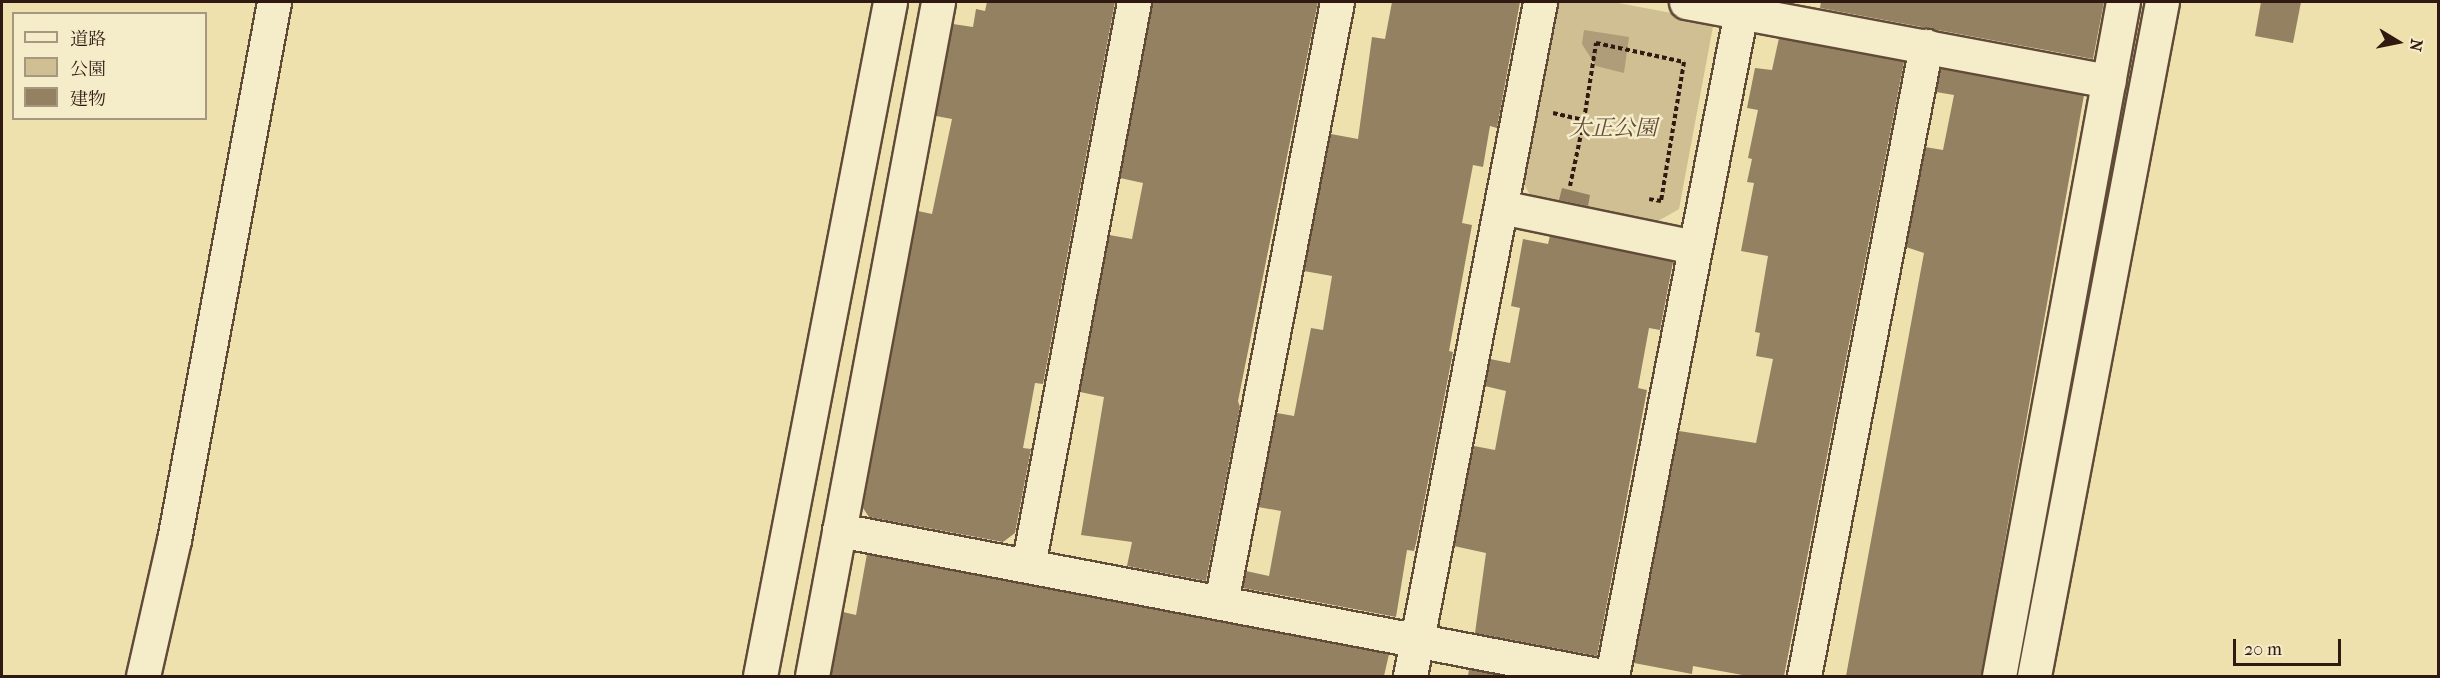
<!DOCTYPE html>
<html>
<head>
<meta charset="utf-8">
<style>
  body { margin:0 }
  #map { position:relative; width:2440px; height:678px; overflow:hidden; background:#efe1ad; font-family:"IM FELL French Canon","Noto Serif JP",serif }
  div>[style] { position:absolute }
  [style*='--x'] { left:calc(var(--x)*1px); top:calc(var(--y)*1px); width:calc(var(--w)*1px); rotate:calc(var(--a)*1deg) }
  .green>* { inset:0; background:#cfbf92 }
  .water>* { inset:0; background:#ae9d78 }
  .building>* { inset:0; background:#938162 }
  .path>* { height:4px; margin-top:-2px; transform-origin:0; background:repeating-linear-gradient(90deg,#301911 0 4.5px,transparent 0 7.5px) }
  .roads { filter:drop-shadow(2px 0 #604b38) drop-shadow(-2px 0 #604b38) drop-shadow(0 2px #604b38) drop-shadow(0 -2px #604b38) }
  .street>* { height:33px; margin:-16.5px; padding:0 16.5px; transform-origin:16.5px; border-radius:16.5px; background:#f5ecca }
  span { translate:-50% -50%; white-space:nowrap; text-align:center; line-height:1.15; -webkit-text-stroke:5px #f5ecca; paint-order:stroke }
  .park-label { font-size:22px; color:#604b38; font-style:italic }
  .frame { position:absolute; inset:0; border:3px solid #301911; pointer-events:none }
  .legend { position:absolute; left:12px; top:12px; width:195px; height:108px; box-sizing:border-box; background:#f5ecca; border:2px solid #a69880; margin:0; padding:8px 10px; list-style:none; font-size:18px; color:#301911 }
  .legend li { display:flex; align-items:center; gap:12px; height:30px }
  .legend b { width:30px; border:2px solid #a69880 }
  .north { position:absolute; left:2368px; top:12px; width:60px; height:60px; -webkit-text-stroke:4px #f5ecca; paint-order:stroke; rotate:100deg; font-size:16px; font-weight:700; line-height:24px; text-align:center; color:#301911 }
  .north::after { content:''; display:block; margin:auto; width:21px; height:27px; background:#301911; clip-path:polygon(50% 0,100% 100%,50% 72%,0 100%) }
  .scale { position:absolute; left:2233px; top:639px; width:108px; height:27px; box-sizing:border-box; border:3px solid #301911; border-top:0; padding-left:8px; font-size:18px; line-height:21px; white-space:nowrap; color:#301911; -webkit-text-stroke:4px #f5ecca; paint-order:stroke }
</style>
</head>
<body>
<div id="map">
  <div class="green">
    <i style="clip-path:polygon(1561px 2px,1613px 2px,1714px 21px,1679px 209px,1653px 224px,1534px 202px,1521px 179px,1556px 6px)"></i>
  </div>
  <div class="water">
    <i style="clip-path:polygon(1584px 30px,1629px 37px,1624px 73px,1596px 66px,1582px 44px)"></i>
  </div>
  <div class="building">
    <i style="clip-path:polygon(987px 2px,1115px 2px,1043px 384px,1035px 383px,1023px 448px,1031px 449px,1015px 533px,1003px 542px,869px 517px,863px 508px,918px 211px,932px 214px,952px 119px,936px 116px,953px 24px,973px 27px,976px 9px,985px 11px)"></i>
    <i style="clip-path:polygon(1152px 2px,1318px 2px,1238px 401px,1240px 407px,1206px 581px,1127px 566px,1132px 542px,1081px 535px,1104px 397px,1080px 392px,1109px 235px,1132px 239px,1143px 183px,1120px 178px)"></i>
    <i style="clip-path:polygon(1392px 2px,1520px 2px,1497px 128px,1490px 126px,1483px 167px,1473px 165px,1462px 223px,1472px 225px,1449px 351px,1453px 352px,1417px 539px,1414px 551px,1407px 550px,1396px 617px,1243px 588px,1246px 571px,1269px 576px,1281px 511px,1258px 507px,1277px 413px,1294px 416px,1311px 328px,1323px 330px,1332px 276px,1304px 271px,1331px 134px,1358px 139px,1372px 37px,1385px 39px)"></i>
    <i style="clip-path:polygon(1821px 2px,2104px 2px,2093px 59px,1820px 8px)"></i>
    <i style="clip-path:polygon(2261px 2px,2301px 2px,2293px 43px,2255px 36px)"></i>
    <i style="clip-path:polygon(1779px 38px,1904px 62px,1784px 676px,1748px 676px,1693px 666px,1692px 674px,1634px 663px,1679px 431px,1756px 443px,1773px 359px,1756px 356px,1760px 333px,1755px 332px,1768px 256px,1741px 251px,1754px 183px,1747px 182px,1752px 159px,1748px 158px,1758px 110px,1747px 108px,1755px 68px,1772px 70px)"></i>
    <i style="clip-path:polygon(1941px 69px,2084px 95px,1981px 676px,1846px 676px,1924px 253px,1906px 247px,1925px 147px,1943px 150px,1954px 95px,1936px 92px)"></i>
    <i style="clip-path:polygon(1562px 188px,1590px 195px,1588px 206px,1559px 200px)"></i>
    <i style="clip-path:polygon(1550px 236px,1673px 262px,1660px 330px,1649px 328px,1638px 388px,1647px 390px,1597px 656px,1475px 633px,1486px 553px,1454px 546px,1474px 446px,1495px 450px,1506px 391px,1485px 386px,1490px 359px,1510px 363px,1520px 308px,1511px 306px,1523px 239px,1548px 244px)"></i>
    <i style="clip-path:polygon(867px 554px,1389px 654px,1384px 676px,831px 676px,843px 612px,856px 615px)"></i>
    <i style="clip-path:polygon(1469px 669px,1506px 676px,1468px 676px)"></i>
  </div>
  <div class="path">
    <i style="--x:1553;--y:113;--w:32;--a:13"></i>
    <i style="--x:1584;--y:120;--w:78;--a:-81.1"></i>
    <i style="--x:1596;--y:43;--w:90;--a:12.2"></i>
    <i style="--x:1684;--y:62;--w:141;--a:99.4"></i>
    <i style="--x:1661;--y:201;--w:12;--a:-171"></i>
    <i style="--x:1570;--y:186;--w:67;--a:-78"></i>
  </div>
  <div class="roads">
    <div class="street">
      <i style="--x:1686;--y:2;--w:430;--a:10.6"></i>
      <i style="--x:1501;--y:207;--w:198;--a:11.7"></i>
      <i style="--x:839;--y:530;--w:778;--a:10.82"></i>
      <i style="--x:1028;--y:566;--w:574;--a:-79.36"></i>
      <i style="--x:1221;--y:602;--w:611;--a:-79.06"></i>
      <i style="--x:143;--y:676;--w:139;--a:-77.2"></i>
      <i style="--x:174;--y:540;--w:547;--a:-79.47"></i>
      <i style="--x:760;--y:676;--w:686;--a:-79.08"></i>
      <i style="--x:812;--y:676;--w:686;--a:-79.41"></i>
      <i style="--x:1410;--y:676;--w:686;--a:-79.08"></i>
      <i style="--x:1612;--y:676;--w:676;--a:-79.01"></i>
      <i style="--x:1804;--y:676;--w:642;--a:-79.04"></i>
      <i style="--x:1999;--y:676;--w:685;--a:-79.58"></i>
      <i style="--x:2034;--y:676;--w:686;--a:-79.25"></i>
    </div>
  </div>
  <div class="park-label">
    <span style="left:1613px;top:129px">大正公園</span>
  </div>
  <div class="frame"></div>
  <ul class="legend">
  <li><b style="height:8px;background:#f5ecca"></b>道路</li>
  <li><b style="height:16px;background:#cfbf92"></b>公園</li>
  <li><b style="height:16px;background:#938162"></b>建物</li>
  </ul>
  <div class="north">N</div>
  <div class="scale">20 m</div>
</div>
</body>
</html>
